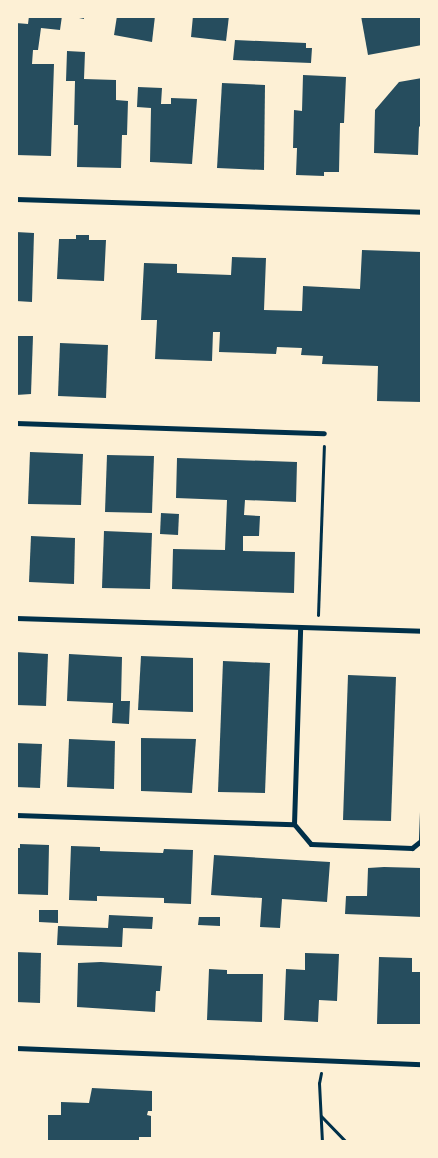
<!DOCTYPE html>
<html>
<head>
<meta charset="utf-8">
<style>
  body { margin:0 }
  #map { position:relative; width:438px; height:1158px; overflow:hidden; background:#fdf0d5; font-family:Lato,sans-serif }
  div>[style] { position:absolute }
  [style*='--x'] { left:calc(var(--x)*1px); top:calc(var(--y)*1px); width:calc(var(--w)*1px); rotate:calc(var(--a)*1deg) }
  .building>* { inset:0; background:#264d5e }
  .path>* { height:3px; margin:-1.5px; padding:0 1.5px; transform-origin:1.5px; border-radius:1.5px; background:#003049 }
  .minor>* { height:5px; margin:-2.5px; padding:0 2.5px; transform-origin:2.5px; border-radius:2.5px; background:#003049 }
  span { translate:-50% -50%; white-space:nowrap; text-align:center; line-height:1.15; -webkit-text-stroke:4.5px #fdf0d5; paint-order:stroke }
  .frame { position:absolute; inset:0; border:18px solid #fdf0d5; pointer-events:none }
</style>
</head>
<body>
<div id="map">
  <div class="building">
    <i style="clip-path:polygon(29px 16px,62px 16px,60px 30px,41px 28px,38px 50px,33px 50px,32px 64px,54px 64px,51px 156px,16px 155px,16px 23px,28px 24px)"></i>
    <i style="clip-path:polygon(69px 16px,84px 16px,84px 19px)"></i>
    <i style="clip-path:polygon(117px 16px,155px 16px,152px 42px,114px 35px)"></i>
    <i style="clip-path:polygon(193px 16px,229px 16px,226px 41px,191px 37px)"></i>
    <i style="clip-path:polygon(361px 16px,422px 16px,422px 45px,368px 55px)"></i>
    <i style="clip-path:polygon(235px 40px,306px 43px,306px 48px,312px 48px,311px 63px,233px 60px)"></i>
    <i style="clip-path:polygon(67px 51px,85px 52px,84px 79px,116px 80px,116px 100px,128px 101px,127px 135px,122px 135px,121px 168px,77px 167px,78px 125px,74px 125px,75px 81px,66px 81px)"></i>
    <i style="clip-path:polygon(303px 75px,346px 77px,344px 123px,340px 123px,339px 172px,324px 172px,324px 176px,296px 175px,297px 148px,293px 148px,294px 110px,302px 111px)"></i>
    <i style="clip-path:polygon(422px 78px,422px 124px,419px 127px,418px 155px,374px 153px,375px 110px,399px 82px)"></i>
    <i style="clip-path:polygon(222px 83px,265px 85px,264px 170px,217px 168px)"></i>
    <i style="clip-path:polygon(138px 87px,162px 88px,161px 104px,171px 104px,171px 98px,197px 99px,192px 164px,150px 162px,151px 108px,137px 107px)"></i>
    <i style="clip-path:polygon(16px 232px,34px 233px,32px 302px,16px 301px)"></i>
    <i style="clip-path:polygon(76px 235px,89px 235px,89px 240px,106px 240px,104px 281px,57px 279px,59px 239px,76px 239px)"></i>
    <i style="clip-path:polygon(362px 250px,422px 252px,422px 402px,377px 401px,378px 366px,322px 364px,323px 356px,301px 355px,302px 348px,277px 347px,276px 354px,219px 352px,220px 332px,213px 332px,212px 361px,155px 359px,157px 320px,141px 320px,144px 263px,177px 264px,177px 273px,231px 275px,232px 257px,266px 258px,264px 310px,302px 311px,303px 286px,360px 289px)"></i>
    <i style="clip-path:polygon(16px 336px,33px 336px,31px 394px,16px 395px)"></i>
    <i style="clip-path:polygon(60px 343px,108px 345px,106px 398px,58px 396px)"></i>
    <i style="clip-path:polygon(30px 452px,83px 454px,81px 505px,28px 504px)"></i>
    <i style="clip-path:polygon(107px 455px,154px 456px,152px 513px,105px 512px)"></i>
    <i style="clip-path:polygon(177px 458px,297px 462px,296px 502px,245px 500px,244px 515px,260px 516px,259px 536px,243px 536px,243px 551px,295px 552px,294px 593px,172px 589px,173px 549px,225px 550px,227px 500px,176px 498px)"></i>
    <i style="clip-path:polygon(161px 513px,179px 514px,178px 535px,160px 534px)"></i>
    <i style="clip-path:polygon(104px 531px,152px 533px,150px 589px,102px 588px)"></i>
    <i style="clip-path:polygon(31px 536px,75px 538px,74px 584px,29px 582px)"></i>
    <i style="clip-path:polygon(16px 652px,48px 654px,46px 706px,16px 705px)"></i>
    <i style="clip-path:polygon(69px 654px,122px 657px,121px 701px,130px 701px,129px 724px,112px 723px,113px 703px,67px 701px)"></i>
    <i style="clip-path:polygon(141px 656px,193px 658px,193px 712px,138px 710px)"></i>
    <i style="clip-path:polygon(223px 661px,270px 663px,265px 793px,218px 792px)"></i>
    <i style="clip-path:polygon(348px 675px,396px 677px,391px 821px,343px 820px)"></i>
    <i style="clip-path:polygon(141px 738px,196px 739px,192px 793px,141px 791px)"></i>
    <i style="clip-path:polygon(69px 739px,115px 741px,114px 789px,67px 787px)"></i>
    <i style="clip-path:polygon(16px 743px,42px 744px,40px 788px,16px 787px)"></i>
    <i style="clip-path:polygon(20px 844px,49px 845px,48px 895px,16px 894px,16px 848px,20px 848px)"></i>
    <i style="clip-path:polygon(71px 846px,100px 847px,100px 851px,163px 853px,164px 849px,193px 850px,191px 904px,164px 903px,164px 898px,97px 896px,97px 901px,69px 900px)"></i>
    <i style="clip-path:polygon(214px 855px,330px 862px,327px 902px,282px 899px,280px 928px,260px 927px,262px 898px,211px 895px)"></i>
    <i style="clip-path:polygon(384px 867px,422px 868px,422px 917px,345px 914px,346px 896px,367px 896px,368px 868px)"></i>
    <i style="clip-path:polygon(39px 910px,58px 910px,58px 923px,39px 922px)"></i>
    <i style="clip-path:polygon(109px 915px,153px 917px,152px 929px,123px 928px,122px 947px,57px 945px,58px 926px,108px 928px)"></i>
    <i style="clip-path:polygon(199px 917px,220px 917px,220px 926px,198px 925px)"></i>
    <i style="clip-path:polygon(16px 952px,41px 953px,40px 1003px,16px 1002px)"></i>
    <i style="clip-path:polygon(305px 953px,339px 954px,337px 1001px,319px 1000px,318px 1022px,284px 1020px,286px 969px,305px 970px)"></i>
    <i style="clip-path:polygon(379px 957px,412px 958px,412px 972px,422px 972px,422px 1024px,377px 1024px)"></i>
    <i style="clip-path:polygon(101px 962px,162px 966px,160px 991px,156px 991px,155px 1012px,77px 1007px,78px 963px)"></i>
    <i style="clip-path:polygon(209px 969px,227px 970px,227px 974px,263px 974px,262px 1022px,207px 1020px)"></i>
    <i style="clip-path:polygon(92px 1088px,152px 1091px,152px 1111px,148px 1111px,147px 1115px,151px 1116px,151px 1137px,139px 1137px,139px 1142px,48px 1142px,48px 1115px,61px 1115px,61px 1102px,89px 1103px)"></i>
  </div>
  <div class="path">
    <i style="--x:318;--y:615;--w:169;--a:-88"></i>
    <i style="--x:321;--y:1073;--w:10;--a:101"></i>
    <i style="--x:319;--y:1083;--w:59;--a:87.1"></i>
    <i style="--x:321;--y:1116;--w:36;--a:46"></i>
  </div>
  <div class="minor">
    <i style="--x:16;--y:199;--w:406;--a:1.8"></i>
    <i style="--x:16;--y:423;--w:308;--a:1.9"></i>
    <i style="--x:16;--y:618;--w:406;--a:1.8"></i>
    <i style="--x:16;--y:815;--w:278;--a:1.9"></i>
    <i style="--x:294;--y:824;--w:26;--a:50"></i>
    <i style="--x:311;--y:844;--w:101;--a:2.3"></i>
    <i style="--x:412;--y:848;--w:13;--a:-39"></i>
    <i style="--x:294;--y:824;--w:196;--a:-88.2"></i>
    <i style="--x:421;--y:840;--w:34;--a:-88"></i>
    <i style="--x:16;--y:1048;--w:406;--a:2.3"></i>
  </div>
  <div class="frame"></div>
</div>
</body>
</html>
